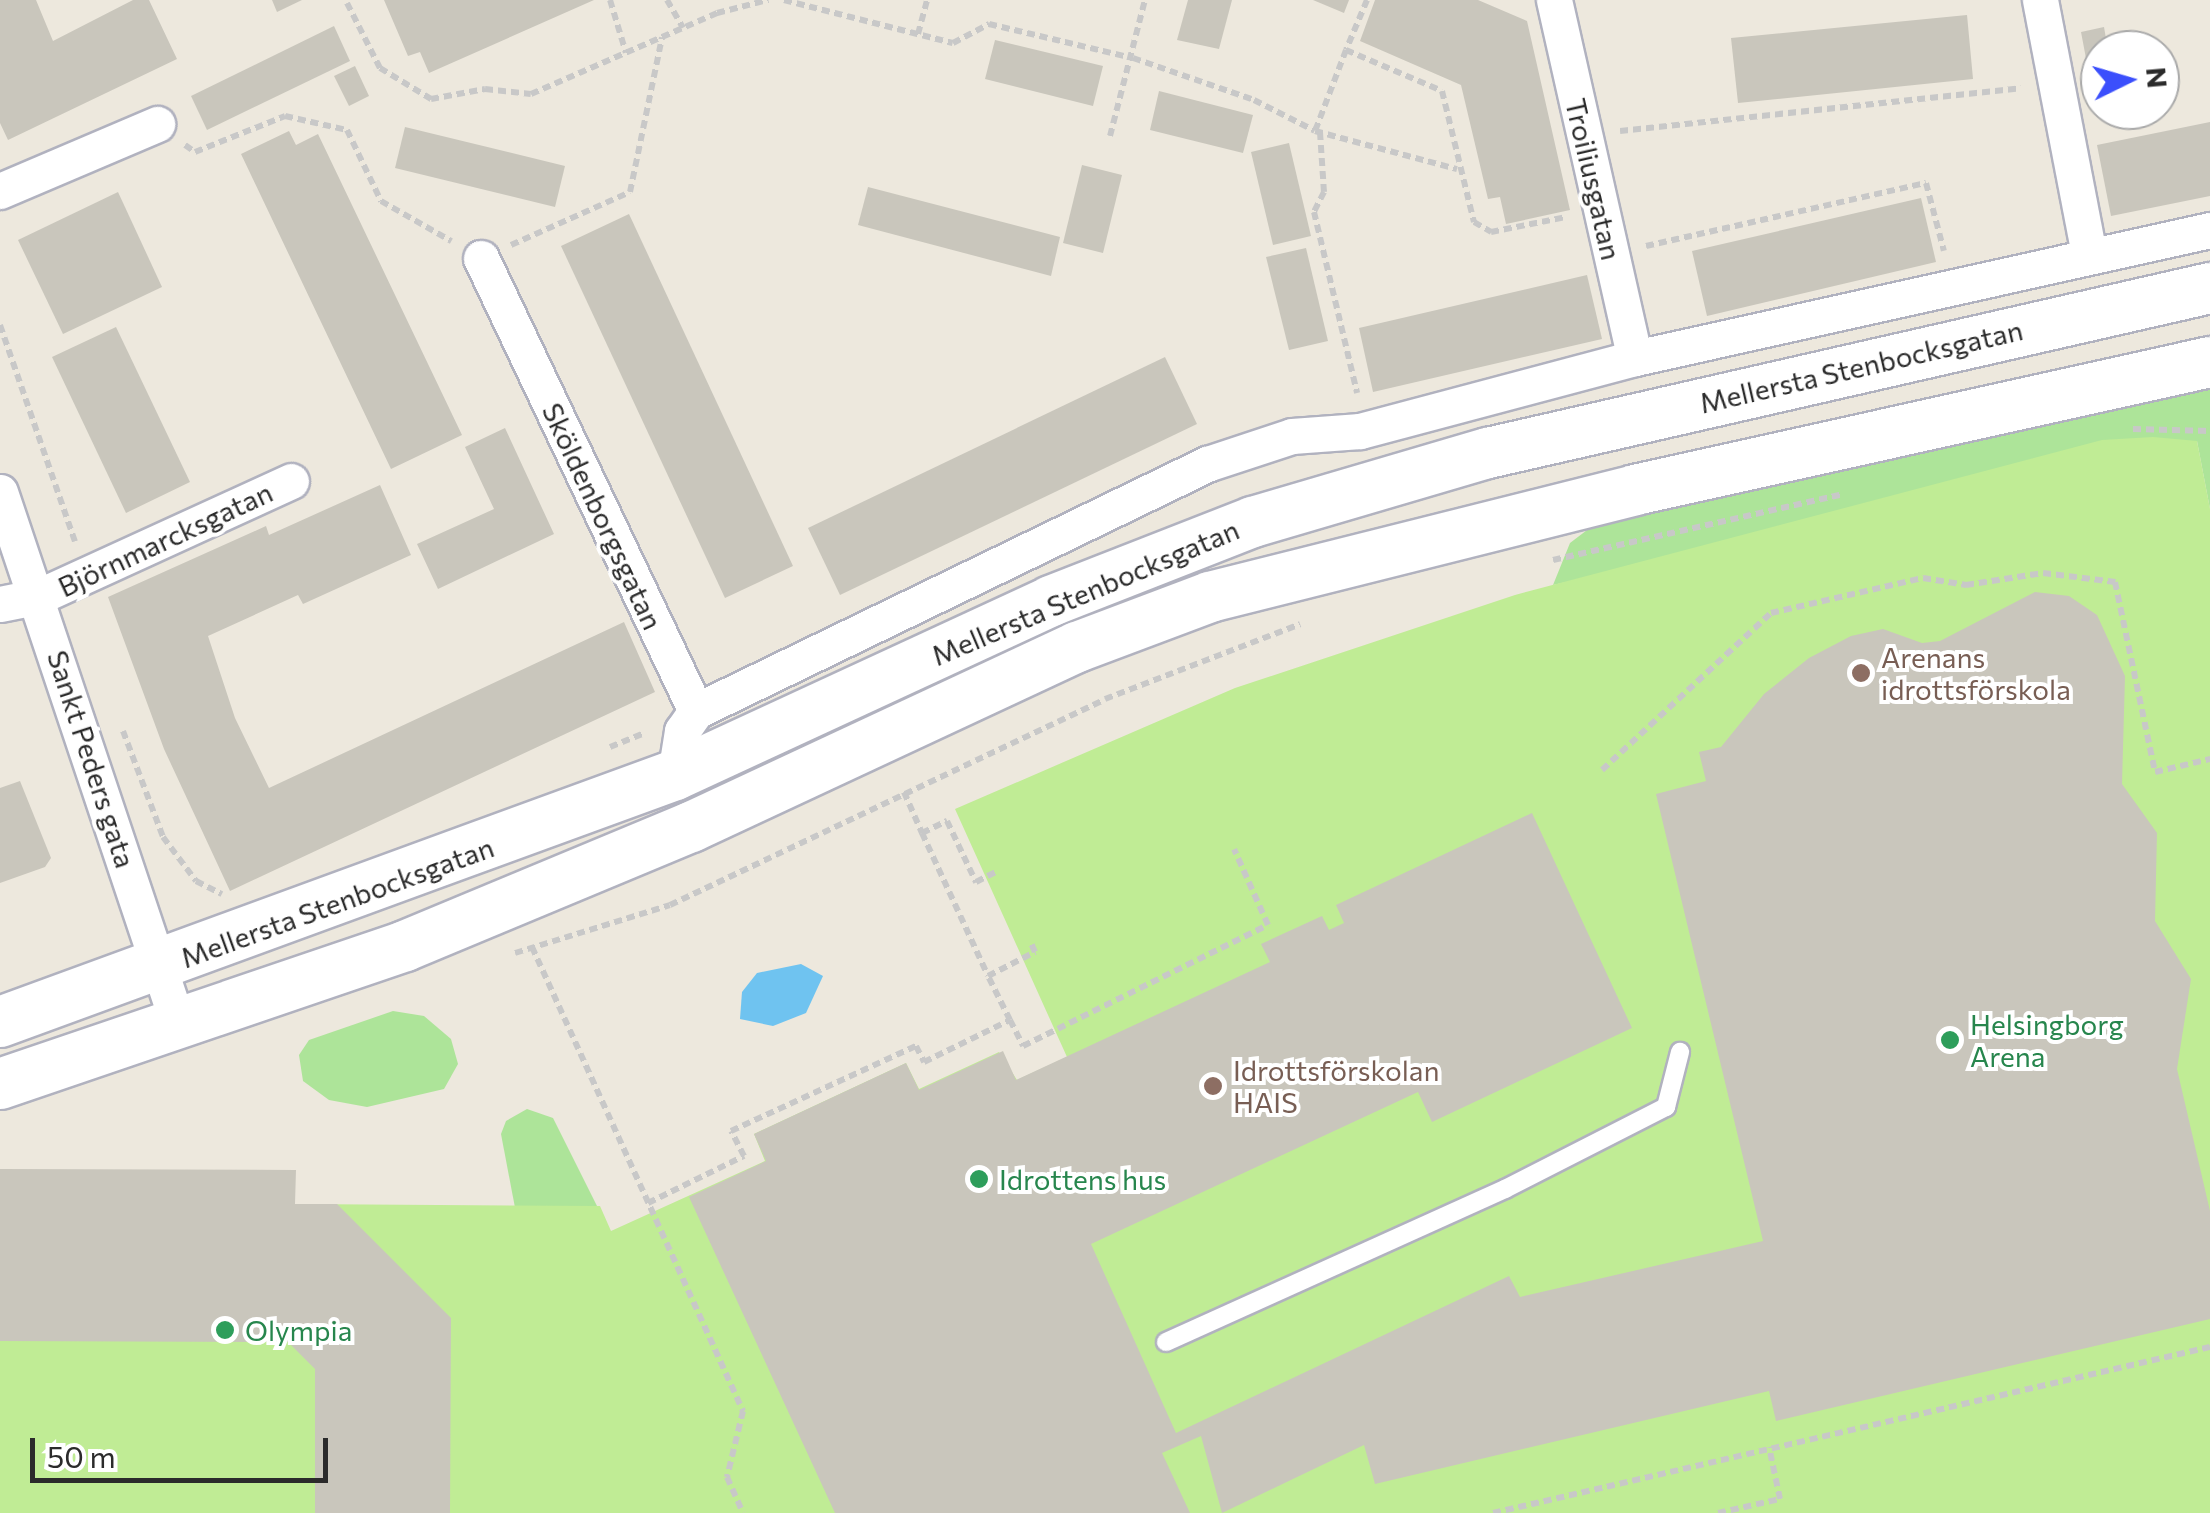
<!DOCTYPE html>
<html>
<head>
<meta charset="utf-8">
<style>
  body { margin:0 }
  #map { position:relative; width:2210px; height:1513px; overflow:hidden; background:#ede8dd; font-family:Commissioner,sans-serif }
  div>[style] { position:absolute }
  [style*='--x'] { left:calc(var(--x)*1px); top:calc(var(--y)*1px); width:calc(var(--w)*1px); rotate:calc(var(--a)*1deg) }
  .green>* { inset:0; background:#ade499 }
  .pitch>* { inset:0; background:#c0ec95 }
  .water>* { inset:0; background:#6fc3f0 }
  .building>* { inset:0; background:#c9c6bc }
  .path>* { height:6px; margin-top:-3px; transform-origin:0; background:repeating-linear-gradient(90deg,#c8c8c8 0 8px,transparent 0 13px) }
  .roads { filter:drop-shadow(2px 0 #b1b2bf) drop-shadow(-2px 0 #b1b2bf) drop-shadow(0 2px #b1b2bf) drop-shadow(0 -2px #b1b2bf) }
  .service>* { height:18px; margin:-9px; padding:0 9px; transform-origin:9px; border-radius:9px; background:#fff }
  .minor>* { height:35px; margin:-17.5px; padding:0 17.5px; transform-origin:17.5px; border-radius:17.5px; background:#fff }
  .secondary>* { height:50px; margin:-25px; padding:0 25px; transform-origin:25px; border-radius:25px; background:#fff }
  .dots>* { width:28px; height:28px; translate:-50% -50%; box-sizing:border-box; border:5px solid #fff; border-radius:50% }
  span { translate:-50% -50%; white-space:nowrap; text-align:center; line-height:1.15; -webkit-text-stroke:8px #fff; paint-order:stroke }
  .street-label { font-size:28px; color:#2b2b2b }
  .education-label { font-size:28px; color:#785e54 }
  .left { translate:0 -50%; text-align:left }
  .leisure-label { font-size:28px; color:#27864d }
  .north { position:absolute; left:2080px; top:30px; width:100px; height:100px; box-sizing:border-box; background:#fff; border:2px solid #aaa; border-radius:50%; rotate:85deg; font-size:28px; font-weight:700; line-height:40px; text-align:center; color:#2b2b2b }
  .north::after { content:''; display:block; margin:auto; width:35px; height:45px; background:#3b4ffc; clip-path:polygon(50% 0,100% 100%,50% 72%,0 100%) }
  .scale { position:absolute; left:30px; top:1438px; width:298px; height:45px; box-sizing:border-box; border:5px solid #2b2b2b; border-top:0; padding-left:12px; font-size:30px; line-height:35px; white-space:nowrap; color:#2b2b2b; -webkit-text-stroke:8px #fff; paint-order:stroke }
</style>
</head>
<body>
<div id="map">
  <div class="green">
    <i style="clip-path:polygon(2210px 389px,2210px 509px,2197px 441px,1553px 585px,1570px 543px,1595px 524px)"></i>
    <i style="clip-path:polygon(393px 1011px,424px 1016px,451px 1039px,458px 1064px,444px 1089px,367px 1107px,329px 1100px,303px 1081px,299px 1055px,309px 1040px)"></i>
    <i style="clip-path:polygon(527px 1109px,553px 1118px,610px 1232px,516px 1213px,501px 1134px,506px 1121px)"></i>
  </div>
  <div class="pitch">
    <i style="clip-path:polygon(2153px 437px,2197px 441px,2210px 509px,2210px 1513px,0 1513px,0 1170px,295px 1204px,600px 1206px,611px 1231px,765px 1161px,754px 1134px,906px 1063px,919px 1089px,999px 1052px,1017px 1080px,1067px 1057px,955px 809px,1235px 688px,1515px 595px,2102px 440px)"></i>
  </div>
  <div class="water">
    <i style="clip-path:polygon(801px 964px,823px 976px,806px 1013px,773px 1026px,740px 1019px,742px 992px,757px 973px)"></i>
  </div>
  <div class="building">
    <i style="clip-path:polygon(0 0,36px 0,53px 41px,133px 0,149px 0,177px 59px,8px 140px,0 123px)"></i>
    <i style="clip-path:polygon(272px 0,302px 0,277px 12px)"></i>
    <i style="clip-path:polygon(384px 0,594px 0,429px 73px,420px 52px,408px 56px)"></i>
    <i style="clip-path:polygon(1188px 0,1232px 0,1219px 49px,1177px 40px)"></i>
    <i style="clip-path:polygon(1313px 0,1349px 0,1344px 13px)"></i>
    <i style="clip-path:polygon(1375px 0,1478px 0,1527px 21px,1570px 210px,1506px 224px,1500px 197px,1488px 199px,1461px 85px,1360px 41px)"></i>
    <i style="clip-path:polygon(1967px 15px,1973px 79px,1738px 103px,1731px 38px)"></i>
    <i style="clip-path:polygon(334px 26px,350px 61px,207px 130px,191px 96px)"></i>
    <i style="clip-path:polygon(2104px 27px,2108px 50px,2100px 50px,2100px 89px,2092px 90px,2081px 32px)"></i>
    <i style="clip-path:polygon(995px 40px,1103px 66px,1093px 106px,985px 79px)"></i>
    <i style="clip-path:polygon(355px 66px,369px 96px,349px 106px,334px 76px)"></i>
    <i style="clip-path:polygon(1159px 91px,1253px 115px,1243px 153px,1150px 130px)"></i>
    <i style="clip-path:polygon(2210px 122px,2210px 196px,2111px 216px,2097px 145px)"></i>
    <i style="clip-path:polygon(405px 127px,565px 166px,555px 207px,395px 168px)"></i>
    <i style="clip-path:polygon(289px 131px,296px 145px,318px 134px,462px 435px,391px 469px,241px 154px)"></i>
    <i style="clip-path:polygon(1289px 143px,1311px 236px,1273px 245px,1251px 152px)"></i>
    <i style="clip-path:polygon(1082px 165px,1122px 175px,1103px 253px,1063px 243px)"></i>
    <i style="clip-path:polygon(868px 187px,1060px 237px,1051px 276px,858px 225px)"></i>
    <i style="clip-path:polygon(118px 192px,162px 287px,63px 334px,18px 240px)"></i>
    <i style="clip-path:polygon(1921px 198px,1936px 262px,1707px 316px,1692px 251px)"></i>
    <i style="clip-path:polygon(629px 214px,793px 566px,725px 598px,561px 246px)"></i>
    <i style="clip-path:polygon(1306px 248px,1328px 341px,1289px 350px,1266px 257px)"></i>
    <i style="clip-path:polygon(1587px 275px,1602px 339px,1373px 392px,1359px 328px)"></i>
    <i style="clip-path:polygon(116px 327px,190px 482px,126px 513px,52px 357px)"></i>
    <i style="clip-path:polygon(1165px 357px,1197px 424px,840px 595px,808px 528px)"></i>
    <i style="clip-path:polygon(505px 428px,554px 534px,438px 589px,417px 544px,494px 509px,465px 447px)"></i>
    <i style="clip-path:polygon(380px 485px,411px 555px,303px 604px,298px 595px,208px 636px,235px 718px,269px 788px,624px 622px,655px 692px,230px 891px,164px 749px,108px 597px,266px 526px,269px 535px)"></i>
    <i style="clip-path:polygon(2035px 592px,2069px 596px,2097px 615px,2125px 676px,2122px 784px,2157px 833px,2155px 921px,2191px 979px,2177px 1069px,2210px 1211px,2210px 1319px,1776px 1421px,1769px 1391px,1375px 1484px,1364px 1445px,1222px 1513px,1201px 1436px,1162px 1453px,1190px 1513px,835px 1513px,689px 1197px,766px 1161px,754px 1134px,906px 1063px,919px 1090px,1003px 1051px,1016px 1080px,1270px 962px,1261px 944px,1322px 916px,1329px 930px,1344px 923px,1336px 905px,1532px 813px,1632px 1028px,1432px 1122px,1418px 1092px,1091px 1244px,1176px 1433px,1509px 1276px,1520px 1297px,1763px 1241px,1656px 794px,1706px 781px,1699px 752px,1721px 747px,1764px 694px,1809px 658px,1851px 636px,1883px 629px,1922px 643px,1940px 641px)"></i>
    <i style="clip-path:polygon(20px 781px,51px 858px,45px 867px,0 883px,0 788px)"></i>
    <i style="clip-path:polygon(0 1169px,296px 1170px,295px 1204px,337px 1204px,451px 1318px,450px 1513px,315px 1513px,315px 1369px,288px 1342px,0 1341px)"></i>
  </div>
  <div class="path">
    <i style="--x:610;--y:0;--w:55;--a:73.2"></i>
    <i style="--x:667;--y:0;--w:32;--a:60"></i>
    <i style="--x:784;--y:0;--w:174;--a:14.3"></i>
    <i style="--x:953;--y:43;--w:41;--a:-27.8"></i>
    <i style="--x:989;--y:24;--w:148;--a:13.3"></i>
    <i style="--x:1133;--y:58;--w:128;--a:19.1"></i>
    <i style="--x:1254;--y:100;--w:68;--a:26.9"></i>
    <i style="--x:1367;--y:0;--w:54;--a:112.8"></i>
    <i style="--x:1346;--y:50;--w:104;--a:23.1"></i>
    <i style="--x:1442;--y:91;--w:135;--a:76.3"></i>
    <i style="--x:1474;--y:222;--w:20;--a:30"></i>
    <i style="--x:1491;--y:232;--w:76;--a:-11.3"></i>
    <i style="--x:347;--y:3;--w:73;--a:63.1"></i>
    <i style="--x:380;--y:68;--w:60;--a:31.3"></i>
    <i style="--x:431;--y:99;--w:55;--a:-10.5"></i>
    <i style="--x:485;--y:89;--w:46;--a:6.2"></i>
    <i style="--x:531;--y:94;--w:203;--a:-23.5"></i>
    <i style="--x:717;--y:13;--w:53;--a:-14.3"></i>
    <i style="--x:918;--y:34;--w:35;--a:-75"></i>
    <i style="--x:1346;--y:50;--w:87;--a:110.9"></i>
    <i style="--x:1315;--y:131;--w:147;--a:15"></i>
    <i style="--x:1620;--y:131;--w:403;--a:-6.1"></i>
    <i style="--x:1320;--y:132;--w:60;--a:86.2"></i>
    <i style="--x:1324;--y:192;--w:22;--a:117"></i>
    <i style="--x:1314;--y:212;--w:186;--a:76.6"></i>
    <i style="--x:1110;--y:136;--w:140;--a:-75.6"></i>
    <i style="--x:185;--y:145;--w:12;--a:35"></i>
    <i style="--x:195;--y:152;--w:97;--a:-21.8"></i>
    <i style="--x:285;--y:116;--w:64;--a:12.7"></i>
    <i style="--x:347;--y:130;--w:79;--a:64.4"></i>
    <i style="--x:381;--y:201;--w:81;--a:29.7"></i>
    <i style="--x:511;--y:245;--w:130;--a:-24"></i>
    <i style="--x:630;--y:192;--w:158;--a:-78.3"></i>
    <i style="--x:1646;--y:246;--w:287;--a:-12.7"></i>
    <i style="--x:1926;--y:183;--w:70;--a:75.2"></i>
    <i style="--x:0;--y:325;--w:229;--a:70.9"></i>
    <i style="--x:2133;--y:429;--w:77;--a:1.5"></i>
    <i style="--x:1553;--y:560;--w:297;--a:-12.8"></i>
    <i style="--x:123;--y:731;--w:113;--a:69.3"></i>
    <i style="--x:163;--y:837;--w:55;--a:53.1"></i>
    <i style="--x:196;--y:881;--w:29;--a:27"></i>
    <i style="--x:610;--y:747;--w:37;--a:-22"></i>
    <i style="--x:1602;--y:770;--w:231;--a:-42.9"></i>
    <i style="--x:1771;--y:613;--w:156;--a:-13"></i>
    <i style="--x:1923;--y:578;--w:44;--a:9.2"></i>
    <i style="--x:1966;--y:585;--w:78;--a:-8.9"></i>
    <i style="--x:2043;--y:573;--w:73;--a:7.1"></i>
    <i style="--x:2115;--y:582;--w:194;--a:78.1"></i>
    <i style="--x:2155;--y:772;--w:57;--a:-13.3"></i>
    <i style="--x:904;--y:792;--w:45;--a:66.3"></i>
    <i style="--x:922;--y:833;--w:28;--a:-26"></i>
    <i style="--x:947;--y:821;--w:68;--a:64.6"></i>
    <i style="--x:976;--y:882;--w:25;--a:-27"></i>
    <i style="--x:922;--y:833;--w:157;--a:65.2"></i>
    <i style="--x:532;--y:947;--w:510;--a:65.55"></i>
    <i style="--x:743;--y:1411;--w:68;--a:103.6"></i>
    <i style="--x:727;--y:1477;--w:39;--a:66"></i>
    <i style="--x:515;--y:953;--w:162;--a:-17.2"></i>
    <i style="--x:670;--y:905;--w:481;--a:-25.3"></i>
    <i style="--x:1105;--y:699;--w:209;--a:-21"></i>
    <i style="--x:1010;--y:1020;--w:49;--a:-116.6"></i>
    <i style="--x:988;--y:976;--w:53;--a:-27.1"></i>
    <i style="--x:1035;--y:952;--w:12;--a:-114"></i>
    <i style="--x:648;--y:1203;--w:107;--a:-26.1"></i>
    <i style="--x:744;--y:1156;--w:28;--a:-117"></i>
    <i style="--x:731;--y:1131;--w:204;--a:-24.7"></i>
    <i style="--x:916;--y:1046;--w:18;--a:63"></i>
    <i style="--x:924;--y:1062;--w:96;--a:-26"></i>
    <i style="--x:1010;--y:1020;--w:29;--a:63"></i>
    <i style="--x:1023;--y:1046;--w:273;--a:-26.3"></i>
    <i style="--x:1268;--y:925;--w:83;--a:-114.1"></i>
    <i style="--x:1493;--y:1513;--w:736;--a:-13.04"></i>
    <i style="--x:1718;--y:1513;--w:64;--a:-12.7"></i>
    <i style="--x:1780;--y:1499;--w:53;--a:-101.9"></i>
  </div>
  <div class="roads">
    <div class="service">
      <i style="--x:1166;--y:1342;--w:372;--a:-24.3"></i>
      <i style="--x:1505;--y:1189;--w:181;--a:-27"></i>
      <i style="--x:1666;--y:1107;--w:57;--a:-75.7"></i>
    </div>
    <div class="minor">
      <i style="--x:1554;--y:0;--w:367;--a:77.3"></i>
      <i style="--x:2040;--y:0;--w:259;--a:79.1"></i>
      <i style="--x:0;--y:191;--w:171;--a:-23.1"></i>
      <i style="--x:481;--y:258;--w:501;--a:64.61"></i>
      <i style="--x:0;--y:492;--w:564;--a:71.5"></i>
      <i style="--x:0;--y:604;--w:41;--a:-11.3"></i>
      <i style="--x:40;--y:596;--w:276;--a:-24.6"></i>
      <i style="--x:675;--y:775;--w:45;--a:-81"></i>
      <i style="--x:682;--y:731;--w:24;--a:-55"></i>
      <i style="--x:696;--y:711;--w:568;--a:-25.8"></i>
      <i style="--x:1207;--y:464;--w:89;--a:-18.2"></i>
      <i style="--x:1292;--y:436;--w:68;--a:-4.2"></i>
      <i style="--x:1360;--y:431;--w:285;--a:-14.9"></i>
      <i style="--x:1635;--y:358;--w:589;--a:-12.55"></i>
    </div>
    <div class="secondary">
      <i style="--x:0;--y:1022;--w:719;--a:-20.1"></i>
      <i style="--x:675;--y:775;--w:414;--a:-24.8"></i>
      <i style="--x:1051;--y:601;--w:217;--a:-21.4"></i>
      <i style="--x:1253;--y:522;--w:245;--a:-16.4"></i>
      <i style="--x:1488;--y:453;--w:741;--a:-12.87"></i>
      <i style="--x:0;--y:1084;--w:428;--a:-18.8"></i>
      <i style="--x:405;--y:946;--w:310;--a:-22.6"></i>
      <i style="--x:691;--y:827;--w:426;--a:-25"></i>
      <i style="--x:1077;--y:647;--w:142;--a:-20.6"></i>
      <i style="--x:1210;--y:597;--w:438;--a:-14.1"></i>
      <i style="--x:1635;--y:490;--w:589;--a:-12.55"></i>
    </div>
  </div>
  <div class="dots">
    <i style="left:1861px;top:673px;background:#8d6e63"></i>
    <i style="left:1950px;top:1040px;background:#2e9e5b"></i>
    <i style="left:1213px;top:1086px;background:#8d6e63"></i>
    <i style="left:979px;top:1179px;background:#2e9e5b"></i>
    <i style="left:225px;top:1330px;background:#2e9e5b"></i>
  </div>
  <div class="street-label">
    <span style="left:1594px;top:179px;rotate:77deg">Troiliusgatan</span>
    <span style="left:1861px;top:366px;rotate:-13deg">Mellersta Stenbocksgatan</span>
    <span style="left:603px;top:516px;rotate:65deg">Sköldenborgsgatan</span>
    <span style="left:165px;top:539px;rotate:-25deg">Björnmarcksgatan</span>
    <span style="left:1085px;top:592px;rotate:-23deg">Mellersta Stenbocksgatan</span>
    <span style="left:92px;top:759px;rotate:72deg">Sankt Peders gata</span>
    <span style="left:337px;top:902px;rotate:-20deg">Mellersta Stenbocksgatan</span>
  </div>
  <div class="education-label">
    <span class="left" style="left:1881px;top:673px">Arenans<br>idrottsförskola</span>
    <span class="left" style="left:1233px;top:1086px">Idrottsförskolan<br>HAIS</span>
  </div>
  <div class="leisure-label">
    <span class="left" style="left:1970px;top:1040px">Helsingborg<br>Arena</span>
    <span class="left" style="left:999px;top:1179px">Idrottens hus</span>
    <span class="left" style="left:245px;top:1330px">Olympia</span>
  </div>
  <div class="north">N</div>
  <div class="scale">50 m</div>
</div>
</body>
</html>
